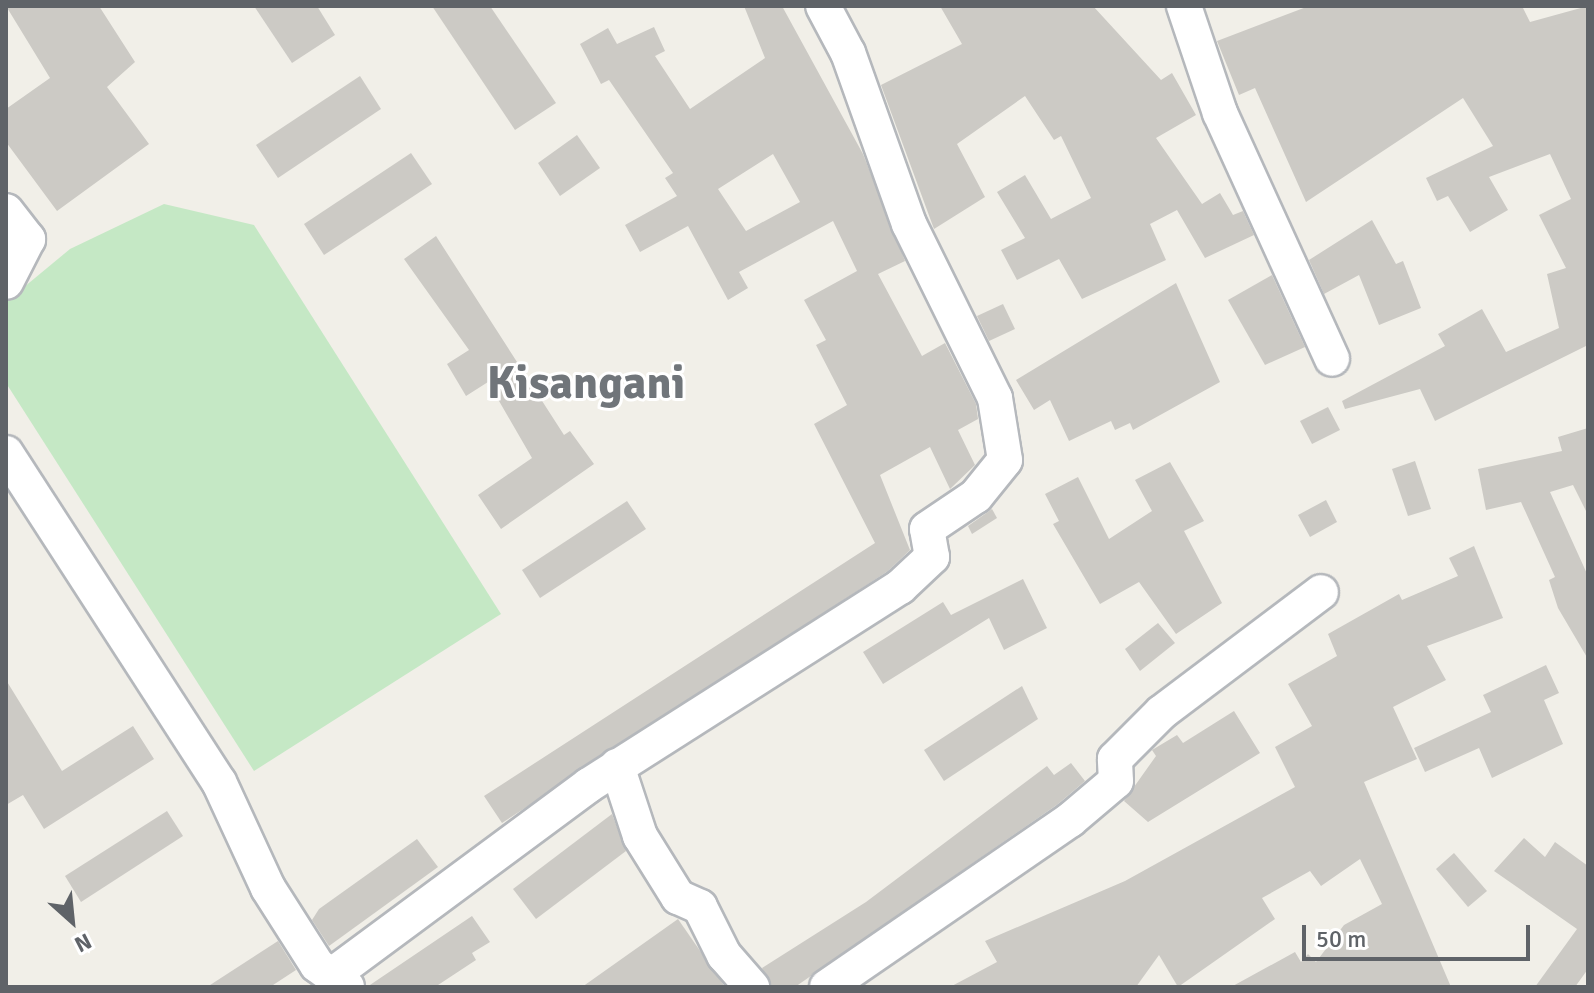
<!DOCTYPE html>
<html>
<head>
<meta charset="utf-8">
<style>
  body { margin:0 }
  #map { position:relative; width:1594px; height:993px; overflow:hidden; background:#f1efe8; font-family:Signika,sans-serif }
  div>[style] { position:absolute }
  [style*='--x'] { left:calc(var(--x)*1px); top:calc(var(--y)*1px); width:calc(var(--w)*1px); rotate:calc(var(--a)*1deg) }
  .green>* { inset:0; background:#c5e8c5 }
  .building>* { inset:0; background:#cccac5 }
  .roads { filter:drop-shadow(2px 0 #b5b8bc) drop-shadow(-2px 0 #b5b8bc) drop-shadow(0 2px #b5b8bc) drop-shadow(0 -2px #b5b8bc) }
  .minor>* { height:34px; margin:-17px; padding:0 17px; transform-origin:17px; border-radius:17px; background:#fff }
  span { translate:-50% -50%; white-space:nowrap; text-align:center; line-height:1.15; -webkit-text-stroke:6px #fff; paint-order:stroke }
  .town-label { font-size:46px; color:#70757a; font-weight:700 }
  .frame { position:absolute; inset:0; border:8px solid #5f6368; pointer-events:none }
  .north { position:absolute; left:32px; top:881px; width:80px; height:80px; -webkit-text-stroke:6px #fff; paint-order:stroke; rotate:153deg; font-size:22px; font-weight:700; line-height:32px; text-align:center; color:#5f6368 }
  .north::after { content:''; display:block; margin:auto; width:28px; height:36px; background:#5f6368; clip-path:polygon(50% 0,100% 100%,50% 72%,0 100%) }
  .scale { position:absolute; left:1302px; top:925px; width:228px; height:36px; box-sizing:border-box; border:4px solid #5f6368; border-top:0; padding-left:10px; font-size:24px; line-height:28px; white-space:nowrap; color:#5f6368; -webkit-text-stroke:6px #fff; paint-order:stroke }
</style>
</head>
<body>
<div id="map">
  <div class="green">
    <i style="clip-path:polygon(164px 204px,254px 225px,501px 614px,254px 771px,6px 383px,6px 302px,70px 249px)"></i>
  </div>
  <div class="building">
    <i style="clip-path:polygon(6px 6px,99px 6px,135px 62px,107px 87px,149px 144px,57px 211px,6px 142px,6px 109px,50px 78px)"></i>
    <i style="clip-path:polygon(254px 6px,317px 6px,335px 35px,292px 63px)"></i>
    <i style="clip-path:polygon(432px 6px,490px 6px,556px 103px,515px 130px)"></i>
    <i style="clip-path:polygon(evenodd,744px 6px,782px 6px,863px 154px,905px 261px,878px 274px,922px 356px,945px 343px,976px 404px,978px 419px,958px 430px,975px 465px,950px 489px,930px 447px,880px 475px,910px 550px,888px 571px,502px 823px,484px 796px,875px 543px,814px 424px,847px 405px,816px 345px,826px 340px,804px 300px,857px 271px,833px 221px,739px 272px,748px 288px,728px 300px,688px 226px,640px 252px,625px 225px,677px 196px,665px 178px,673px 173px,609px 80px,601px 84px,580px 44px,608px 28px,617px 44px,654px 27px,665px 51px,655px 56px,690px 109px,765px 58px,744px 6px,773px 154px,800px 202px,746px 231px,718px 189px,773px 154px)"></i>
    <i style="clip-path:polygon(940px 6px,1093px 6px,1161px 80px,1172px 73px,1196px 115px,1156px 138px,1202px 204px,1220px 193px,1233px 215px,1243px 211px,1254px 235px,1205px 258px,1177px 210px,1150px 224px,1166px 260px,1082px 299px,1059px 259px,1017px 280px,1001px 250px,1025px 238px,997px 192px,1025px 175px,1051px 219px,1091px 198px,1061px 136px,1054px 140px,1025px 96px,957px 144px,985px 197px,934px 229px,881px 85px,962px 44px)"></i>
    <i style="clip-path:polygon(1309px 6px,1522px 6px,1530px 22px,1588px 6px,1588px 345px,1435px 421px,1420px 389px,1345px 409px,1342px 401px,1445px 346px,1438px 334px,1482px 309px,1506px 352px,1559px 328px,1547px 274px,1566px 268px,1539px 215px,1571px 199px,1550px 154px,1489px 177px,1508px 210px,1470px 232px,1448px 196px,1437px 201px,1426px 178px,1493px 146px,1463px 98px,1306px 202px,1255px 88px,1239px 95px,1217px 41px)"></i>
    <i style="clip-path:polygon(360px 76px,381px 109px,278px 178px,256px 145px)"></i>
    <i style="clip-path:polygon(577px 135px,600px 168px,560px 196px,538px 163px)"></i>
    <i style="clip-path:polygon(411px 153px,432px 184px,324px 255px,304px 224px)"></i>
    <i style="clip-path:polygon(1372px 220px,1396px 264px,1403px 261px,1421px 308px,1379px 325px,1359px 275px,1324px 294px,1309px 260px)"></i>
    <i style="clip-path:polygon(436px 236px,564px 435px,570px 431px,594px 464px,501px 529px,478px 495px,532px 458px,488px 382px,466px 396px,447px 364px,469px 350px,404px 259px)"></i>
    <i style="clip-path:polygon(1272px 275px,1305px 347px,1265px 365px,1228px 300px)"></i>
    <i style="clip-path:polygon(1176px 283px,1220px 382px,1133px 430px,1130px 423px,1115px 430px,1111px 421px,1069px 441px,1050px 400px,1034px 410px,1016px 380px)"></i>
    <i style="clip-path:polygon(1003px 304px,1015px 329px,989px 341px,977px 316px)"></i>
    <i style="clip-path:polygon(1328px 407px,1340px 430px,1312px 444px,1300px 421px)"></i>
    <i style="clip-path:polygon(1588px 428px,1588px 515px,1573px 485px,1550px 492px,1588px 576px,1588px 659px,1558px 608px,1549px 580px,1555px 577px,1521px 502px,1486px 510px,1478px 469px,1562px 451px,1558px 437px)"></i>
    <i style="clip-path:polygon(1415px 461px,1431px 509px,1408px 516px,1392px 469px)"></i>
    <i style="clip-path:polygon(1170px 462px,1204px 521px,1184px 531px,1222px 603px,1176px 634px,1139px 582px,1100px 604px,1053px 524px,1059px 521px,1045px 494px,1078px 477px,1109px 539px,1152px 511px,1135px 480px)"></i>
    <i style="clip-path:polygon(1326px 500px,1337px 522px,1310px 537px,1298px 515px)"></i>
    <i style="clip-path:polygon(627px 501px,646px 529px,540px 598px,522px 570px)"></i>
    <i style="clip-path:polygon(992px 509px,997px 518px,972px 534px,968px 526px)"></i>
    <i style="clip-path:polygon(1474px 546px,1503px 618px,1427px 646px,1446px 680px,1393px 707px,1417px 759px,1364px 782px,1451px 987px,1231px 987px,1295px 952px,1301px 962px,1308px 954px,1316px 962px,1344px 925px,1382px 904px,1360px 859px,1321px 886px,1310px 871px,1262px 898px,1275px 919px,1178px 987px,1159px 955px,1136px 987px,950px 987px,997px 962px,985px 941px,1125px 881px,1295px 787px,1275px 747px,1312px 726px,1288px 684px,1337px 656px,1328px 634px,1399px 594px,1402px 600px,1458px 576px,1449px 558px)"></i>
    <i style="clip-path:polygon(1023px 579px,1047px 628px,1004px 650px,989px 618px,883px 684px,863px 652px,943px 602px,951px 615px)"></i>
    <i style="clip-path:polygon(1158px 623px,1175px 643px,1140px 671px,1125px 649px)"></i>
    <i style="clip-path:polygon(1546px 665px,1559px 693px,1544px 700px,1563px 744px,1492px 778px,1479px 748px,1425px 772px,1414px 748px,1491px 712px,1483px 695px)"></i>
    <i style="clip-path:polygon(6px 680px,62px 771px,133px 726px,154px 759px,44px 829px,23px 795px,6px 805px)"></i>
    <i style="clip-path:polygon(1022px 686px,1038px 719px,944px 781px,924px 750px)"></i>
    <i style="clip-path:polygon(1234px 711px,1260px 753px,1148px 822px,1124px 801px,1156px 756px,1152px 750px,1177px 735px,1183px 743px)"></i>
    <i style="clip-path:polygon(1071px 763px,1085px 781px,1058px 804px,795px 987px,771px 987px,762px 968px,866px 902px,1047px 766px,1054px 775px)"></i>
    <i style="clip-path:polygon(167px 811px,183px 836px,81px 902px,65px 876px)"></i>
    <i style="clip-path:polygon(612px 814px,626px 851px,536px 919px,513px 889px)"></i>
    <i style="clip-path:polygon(1524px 838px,1545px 857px,1555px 842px,1588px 866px,1588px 969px,1575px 987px,1535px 987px,1577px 929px,1494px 871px)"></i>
    <i style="clip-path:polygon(417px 839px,438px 867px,329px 946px,312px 920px,319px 909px)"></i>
    <i style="clip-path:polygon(1454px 853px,1487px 891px,1468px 907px,1436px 869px)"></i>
    <i style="clip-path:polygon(472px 916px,490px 942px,472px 953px,476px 960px,435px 987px,367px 987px)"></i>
    <i style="clip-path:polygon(678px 919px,725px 987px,582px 987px)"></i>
    <i style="clip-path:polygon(278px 941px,296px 970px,270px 987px,207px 987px)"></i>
  </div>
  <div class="roads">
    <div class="minor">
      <i style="--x:1184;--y:6;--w:113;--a:71.4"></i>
      <i style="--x:1220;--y:113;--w:270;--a:65.5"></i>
      <i style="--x:6;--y:211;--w:36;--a:52"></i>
      <i style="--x:28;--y:239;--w:48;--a:117.1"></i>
      <i style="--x:6;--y:453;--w:392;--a:57.1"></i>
      <i style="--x:219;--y:782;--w:117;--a:65.2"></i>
      <i style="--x:268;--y:888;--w:91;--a:57.5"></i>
      <i style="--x:317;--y:965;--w:37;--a:36"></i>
      <i style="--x:617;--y:766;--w:74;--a:71.8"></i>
      <i style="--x:640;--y:836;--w:72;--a:58.1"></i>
      <i style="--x:678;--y:897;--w:24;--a:24"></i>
      <i style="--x:700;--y:907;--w:54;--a:63.4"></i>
      <i style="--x:724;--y:955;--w:43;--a:48.8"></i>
      <i style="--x:335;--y:973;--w:316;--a:-36.5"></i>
      <i style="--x:589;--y:785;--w:369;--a:-32.5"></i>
      <i style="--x:900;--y:587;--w:44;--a:-43.2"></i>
      <i style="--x:932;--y:557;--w:28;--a:-100"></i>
      <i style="--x:927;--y:529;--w:59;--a:-34"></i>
      <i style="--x:976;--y:496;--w:46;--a:-51.1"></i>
      <i style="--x:1005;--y:460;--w:63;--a:-99.2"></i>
      <i style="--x:995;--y:398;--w:194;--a:-116.3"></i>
      <i style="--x:909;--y:224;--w:182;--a:-109.6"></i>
      <i style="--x:848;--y:53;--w:53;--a:-118"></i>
      <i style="--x:827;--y:987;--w:295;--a:-34.5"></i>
      <i style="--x:1070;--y:820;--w:60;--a:-40.3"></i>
      <i style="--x:1116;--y:781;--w:22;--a:-93"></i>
      <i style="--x:1115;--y:759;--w:66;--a:-45"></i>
      <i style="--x:1162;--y:712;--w:199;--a:-37"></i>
    </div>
  </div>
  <div class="town-label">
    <span style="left:586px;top:383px">Kisangani</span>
  </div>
  <div class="frame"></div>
  <div class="north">N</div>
  <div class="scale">50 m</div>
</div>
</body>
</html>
